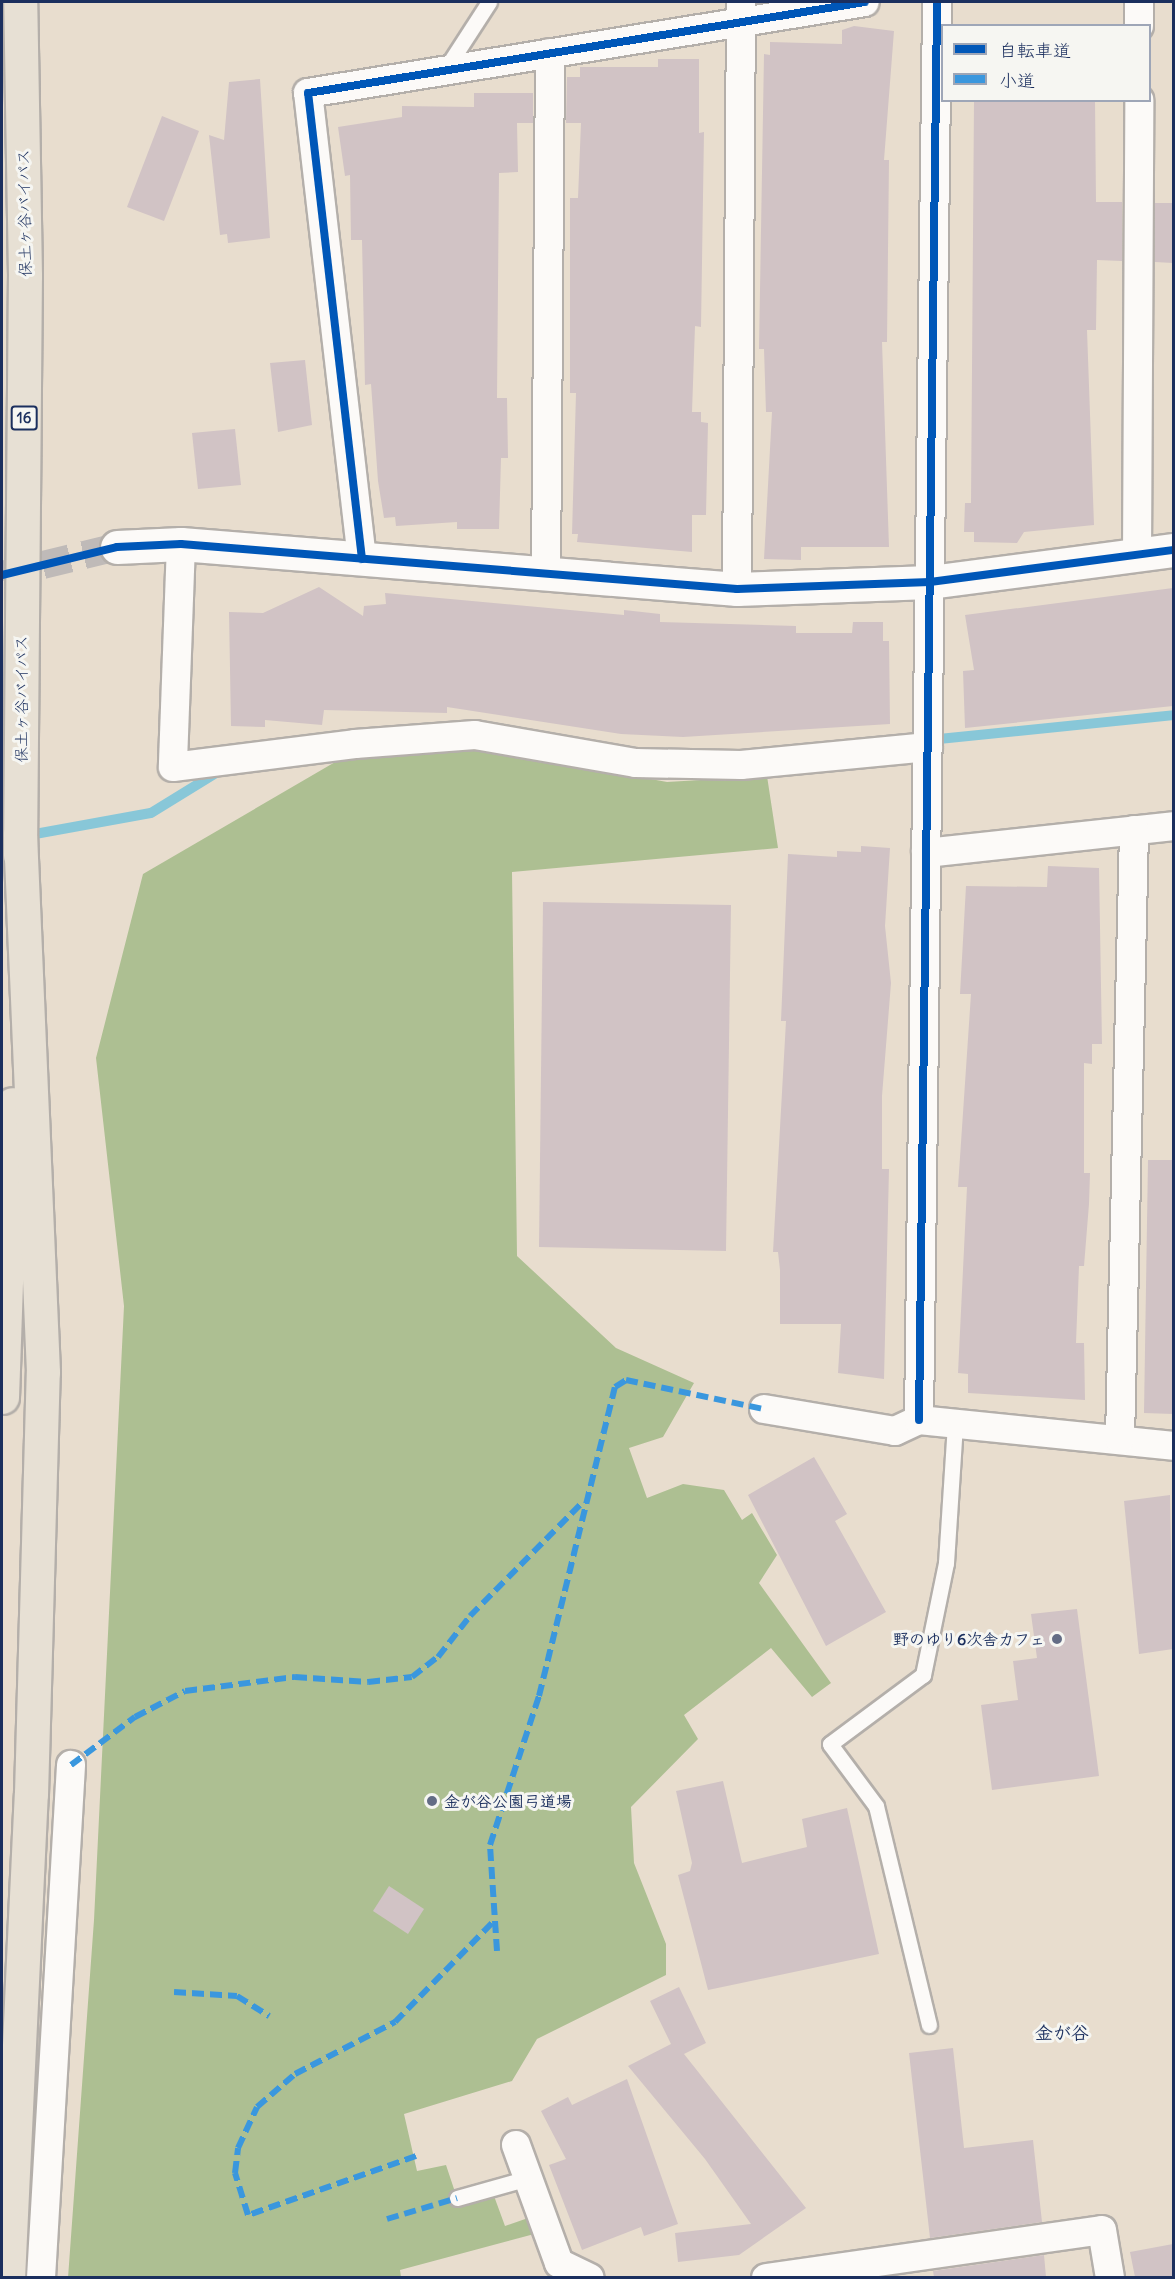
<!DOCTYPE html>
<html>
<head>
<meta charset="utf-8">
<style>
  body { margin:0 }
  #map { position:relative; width:1175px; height:2279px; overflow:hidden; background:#e8ddce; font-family:Delius,"Klee One",sans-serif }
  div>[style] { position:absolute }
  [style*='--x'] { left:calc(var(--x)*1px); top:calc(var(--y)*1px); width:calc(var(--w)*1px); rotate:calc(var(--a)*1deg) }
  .forest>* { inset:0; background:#adbf92 }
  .stream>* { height:10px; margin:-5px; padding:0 5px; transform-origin:5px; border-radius:5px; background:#88c7d8 }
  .building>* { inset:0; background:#d1c3c5 }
  .minor-tunnel>* { height:28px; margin-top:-14px; transform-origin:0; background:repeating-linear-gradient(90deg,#bfbab8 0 28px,transparent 0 42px) }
  .roads { filter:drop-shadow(2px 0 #b4afaa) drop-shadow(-2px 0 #b4afaa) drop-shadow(0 2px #b4afaa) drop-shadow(0 -2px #b4afaa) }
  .service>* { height:15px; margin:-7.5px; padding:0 7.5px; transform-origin:7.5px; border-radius:7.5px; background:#fcfaf8 }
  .minor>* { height:28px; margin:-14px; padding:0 14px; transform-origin:14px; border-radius:14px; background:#fcfaf8 }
  .tertiary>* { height:33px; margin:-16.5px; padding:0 16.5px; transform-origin:16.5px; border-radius:16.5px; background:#fcfaf8 }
  .motorway>* { height:33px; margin:-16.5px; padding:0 16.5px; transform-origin:16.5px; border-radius:16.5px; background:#e7e0d4 }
  .quiet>* { height:6px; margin-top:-3px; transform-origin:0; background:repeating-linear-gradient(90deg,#3a97de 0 12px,transparent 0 18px) }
  .cycleway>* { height:8px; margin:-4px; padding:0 4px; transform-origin:4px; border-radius:4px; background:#0057b8 }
  .dots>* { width:16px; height:16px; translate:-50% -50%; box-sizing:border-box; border:3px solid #f6f6f2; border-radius:50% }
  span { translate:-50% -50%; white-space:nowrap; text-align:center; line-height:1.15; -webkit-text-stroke:6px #f6f6f2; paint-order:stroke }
  .shield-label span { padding:2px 4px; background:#f6f6f2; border:2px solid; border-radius:4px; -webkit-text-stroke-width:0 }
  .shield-label { font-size:15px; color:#1b2f5e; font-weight:700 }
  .street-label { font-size:16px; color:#1b2f5e }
  .poi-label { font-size:16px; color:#1b2f5e; font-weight:700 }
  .right { translate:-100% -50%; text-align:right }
  .left { translate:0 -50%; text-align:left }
  .neighbourhood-label { font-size:18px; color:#1b2f5e; font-weight:700 }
  .frame { position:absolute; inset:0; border:3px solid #1b2f5e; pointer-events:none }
  .legend { position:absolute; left:941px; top:24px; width:210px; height:78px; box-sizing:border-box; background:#f6f6f2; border:2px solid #9ea6b7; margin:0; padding:8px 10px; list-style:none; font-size:18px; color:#1b2f5e }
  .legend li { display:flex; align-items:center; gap:12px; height:30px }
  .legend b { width:30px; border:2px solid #9ea6b7 }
</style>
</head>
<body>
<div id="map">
  <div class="forest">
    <i style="clip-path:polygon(480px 748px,667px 782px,767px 776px,778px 848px,512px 872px,517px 1256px,616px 1348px,694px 1383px,663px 1437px,629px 1448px,647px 1498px,683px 1484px,724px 1490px,742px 1520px,752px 1513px,777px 1555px,759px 1583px,831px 1683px,812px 1697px,771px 1648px,684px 1715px,698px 1739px,631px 1807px,634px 1863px,666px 1944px,666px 1975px,537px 2039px,512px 2081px,404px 2114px,417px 2171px,446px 2165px,460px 2207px,494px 2196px,505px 2226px,531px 2217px,538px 2233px,400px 2270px,401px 2277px,68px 2278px,94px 1920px,124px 1306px,96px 1058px,143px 874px,342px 758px)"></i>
  </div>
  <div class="stream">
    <i style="--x:929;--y:740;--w:246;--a:-5.8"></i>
    <i style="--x:2;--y:840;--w:151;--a:-10.3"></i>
    <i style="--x:151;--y:813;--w:82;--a:-31.6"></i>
  </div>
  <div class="building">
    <i style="clip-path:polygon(854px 26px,894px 31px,884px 160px,889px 160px,887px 342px,882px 342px,889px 547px,801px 547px,801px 560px,764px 559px,772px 412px,766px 412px,764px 349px,759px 349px,764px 54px,770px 55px,770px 42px,842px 44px,842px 30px)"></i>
    <i style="clip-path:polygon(658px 59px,699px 59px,699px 133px,704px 132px,701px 327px,695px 326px,692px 412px,701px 412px,701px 422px,708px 423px,706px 515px,692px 515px,692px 552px,577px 542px,578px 534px,572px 534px,576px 393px,570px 393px,570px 198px,578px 198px,581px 123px,566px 123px,567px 77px,580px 77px,580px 67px,658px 67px)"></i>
    <i style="clip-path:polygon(260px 79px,270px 238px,228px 243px,227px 234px,220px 235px,209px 135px,224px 140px,229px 82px)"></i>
    <i style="clip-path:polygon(474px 93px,533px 93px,533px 123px,517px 123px,518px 172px,499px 173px,497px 398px,507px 398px,508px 458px,501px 458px,499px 529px,457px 529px,457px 522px,396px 526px,395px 517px,384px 518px,378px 481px,371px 384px,365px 385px,362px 240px,351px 240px,350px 175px,345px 176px,338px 127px,402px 117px,402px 106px,474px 107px)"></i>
    <i style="clip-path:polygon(974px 100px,1095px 100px,1096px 202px,1122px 202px,1122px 261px,1097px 260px,1096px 330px,1087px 330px,1094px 525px,1024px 532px,1017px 543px,974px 542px,974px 532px,964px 532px,965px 503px,971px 503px)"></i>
    <i style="clip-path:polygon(162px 116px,199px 131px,164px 221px,127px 207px)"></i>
    <i style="clip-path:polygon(1155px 203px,1173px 203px,1173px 263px,1155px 262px)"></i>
    <i style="clip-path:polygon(305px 360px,312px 425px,278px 432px,270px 363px)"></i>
    <i style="clip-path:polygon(235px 429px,241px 485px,198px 489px,192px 433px)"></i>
    <i style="clip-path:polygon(319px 587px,363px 616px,364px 606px,386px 604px,385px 593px,624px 615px,624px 610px,660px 614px,660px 622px,796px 626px,796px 633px,852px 633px,853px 622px,883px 622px,883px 641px,889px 641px,890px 724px,683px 737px,621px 734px,447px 707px,447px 713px,324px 710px,322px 725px,265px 720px,265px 727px,231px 726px,229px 612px,263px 613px)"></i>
    <i style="clip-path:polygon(1173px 588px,1173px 706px,965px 728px,963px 671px,974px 670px,965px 615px)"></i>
    <i style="clip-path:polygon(861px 846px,890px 848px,885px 926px,891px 983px,882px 1096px,882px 1169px,889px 1169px,884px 1379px,838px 1373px,841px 1324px,780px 1324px,780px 1270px,778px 1252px,773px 1252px,786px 1021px,781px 1021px,788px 854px,837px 857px,837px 851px,861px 852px)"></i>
    <i style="clip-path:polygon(1048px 866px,1099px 868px,1102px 1044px,1092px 1044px,1092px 1064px,1084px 1063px,1084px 1173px,1090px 1173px,1089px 1204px,1084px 1266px,1079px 1266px,1076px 1343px,1084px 1343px,1085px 1400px,968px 1393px,968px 1374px,958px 1373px,967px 1187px,958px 1187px,971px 994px,960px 994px,966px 886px,1047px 887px)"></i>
    <i style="clip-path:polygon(543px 902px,731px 905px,726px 1251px,539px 1247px)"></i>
    <i style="clip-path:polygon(1148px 1160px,1173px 1160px,1173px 1414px,1144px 1413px)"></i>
    <i style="clip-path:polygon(814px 1457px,847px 1514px,835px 1521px,886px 1612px,826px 1646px,748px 1495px)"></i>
    <i style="clip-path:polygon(1170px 1495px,1173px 1649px,1139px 1654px,1124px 1501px)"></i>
    <i style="clip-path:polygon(1077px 1609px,1099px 1776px,992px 1790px,981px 1705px,1018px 1700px,1013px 1661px,1037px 1658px,1031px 1614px)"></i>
    <i style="clip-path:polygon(723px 1781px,742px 1863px,807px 1847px,802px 1819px,847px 1808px,879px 1954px,708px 1990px,678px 1875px,690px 1871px,692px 1863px,676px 1791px)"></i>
    <i style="clip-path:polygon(389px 1886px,424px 1909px,408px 1934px,373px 1911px)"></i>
    <i style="clip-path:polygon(679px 1987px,706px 2043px,684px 2054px,806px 2208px,739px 2255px,678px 2262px,675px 2233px,751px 2224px,705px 2159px,628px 2066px,671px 2044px,650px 2001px)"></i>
    <i style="clip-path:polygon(953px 2048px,964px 2148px,1033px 2140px,1042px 2222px,930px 2238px,909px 2053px)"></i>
    <i style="clip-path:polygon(627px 2079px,678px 2224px,644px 2236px,641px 2227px,582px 2250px,549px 2165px,566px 2159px,541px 2111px,568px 2097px,572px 2105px)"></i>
    <i style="clip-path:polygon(1173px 2244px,1173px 2277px,1135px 2277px,1130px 2252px)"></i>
    <i style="clip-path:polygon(1044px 2255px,1046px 2277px,934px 2277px,933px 2271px)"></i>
  </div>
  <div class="minor-tunnel">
    <i style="--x:2;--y:575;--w:118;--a:-13.7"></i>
  </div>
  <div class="roads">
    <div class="service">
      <i style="--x:445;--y:70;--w:81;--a:-57.1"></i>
      <i style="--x:929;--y:2025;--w:225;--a:-103.6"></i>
      <i style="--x:876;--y:1806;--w:77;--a:-126.6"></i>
      <i style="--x:830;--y:1744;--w:116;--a:-36.6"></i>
      <i style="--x:923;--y:1675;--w:114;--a:-78.4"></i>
      <i style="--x:946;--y:1563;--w:139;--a:-86.3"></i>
      <i style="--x:457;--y:2198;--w:74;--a:-15.7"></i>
    </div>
    <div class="minor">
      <i style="--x:1139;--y:26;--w:24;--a:-90"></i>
      <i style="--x:181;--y:544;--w:223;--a:92.1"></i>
      <i style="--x:173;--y:767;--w:183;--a:-7.2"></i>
      <i style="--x:355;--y:744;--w:120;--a:-4.3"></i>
      <i style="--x:475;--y:735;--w:163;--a:9.9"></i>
      <i style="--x:636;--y:763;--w:105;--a:1.1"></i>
      <i style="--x:741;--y:765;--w:188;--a:-5.5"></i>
      <i style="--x:1137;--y:555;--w:455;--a:-89.7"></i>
      <i style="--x:362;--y:559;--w:469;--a:-96.6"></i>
      <i style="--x:308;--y:93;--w:564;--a:-9.28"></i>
      <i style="--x:546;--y:576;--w:523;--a:-89.56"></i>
      <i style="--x:737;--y:589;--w:586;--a:-89.61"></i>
      <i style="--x:926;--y:853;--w:249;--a:-6.2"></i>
      <i style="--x:764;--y:1409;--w:133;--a:9.5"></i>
      <i style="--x:895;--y:1431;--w:26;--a:-25"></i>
      <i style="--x:919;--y:1420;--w:256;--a:5.8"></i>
      <i style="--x:919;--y:1420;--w:1418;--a:-89.27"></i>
      <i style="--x:1120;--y:1439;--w:609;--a:-88.68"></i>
      <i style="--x:516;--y:2145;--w:126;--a:70"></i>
      <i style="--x:559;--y:2263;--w:34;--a:26"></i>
      <i style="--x:41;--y:2278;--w:514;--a:-86.65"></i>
      <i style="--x:766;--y:2278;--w:339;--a:-8.1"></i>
      <i style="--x:1102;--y:2230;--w:49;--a:80.5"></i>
    </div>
    <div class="tertiary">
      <i style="--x:117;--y:547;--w:64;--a:-2.7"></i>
      <i style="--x:181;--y:544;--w:558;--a:4.63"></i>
      <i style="--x:737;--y:589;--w:193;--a:-2.1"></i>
      <i style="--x:930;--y:582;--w:246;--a:-7.5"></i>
    </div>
    <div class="motorway">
      <i style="--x:20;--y:855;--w:579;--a:-89.51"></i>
      <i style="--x:25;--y:276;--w:274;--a:-91"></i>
      <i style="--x:2;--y:1397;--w:293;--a:-88"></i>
      <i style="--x:8;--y:2278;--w:485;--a:-87.3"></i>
      <i style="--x:31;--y:1794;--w:422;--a:-88.4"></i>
      <i style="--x:43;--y:1372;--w:538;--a:-92.45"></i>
    </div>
  </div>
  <div class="quiet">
    <i style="--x:71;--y:1765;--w:80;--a:-36.9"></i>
    <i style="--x:135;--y:1717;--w:56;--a:-27.5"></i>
    <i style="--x:185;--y:1691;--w:111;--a:-7.3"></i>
    <i style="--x:295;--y:1677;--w:73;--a:3.9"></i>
    <i style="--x:368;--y:1682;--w:44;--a:-6.5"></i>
    <i style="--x:412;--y:1677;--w:33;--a:-38"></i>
    <i style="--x:438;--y:1657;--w:52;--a:-52"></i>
    <i style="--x:470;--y:1616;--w:162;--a:-45.3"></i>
    <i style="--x:497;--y:1951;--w:106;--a:-93.8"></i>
    <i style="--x:490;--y:1845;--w:157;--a:-71.8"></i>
    <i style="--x:539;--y:1696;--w:318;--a:-76.2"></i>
    <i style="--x:615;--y:1387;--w:13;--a:-32"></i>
    <i style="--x:626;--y:1380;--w:141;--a:11.9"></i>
    <i style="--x:174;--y:1992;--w:63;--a:3.6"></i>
    <i style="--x:237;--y:1996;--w:38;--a:32"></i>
    <i style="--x:416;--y:2156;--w:178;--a:160.6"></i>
    <i style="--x:248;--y:2215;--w:44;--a:-107.2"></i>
    <i style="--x:235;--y:2173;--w:25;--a:-83"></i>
    <i style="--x:238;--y:2148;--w:45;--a:-65.1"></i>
    <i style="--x:257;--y:2107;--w:50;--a:-41"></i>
    <i style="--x:295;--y:2074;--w:113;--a:-27.5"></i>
    <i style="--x:395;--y:2022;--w:143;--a:-45.6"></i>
    <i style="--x:387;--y:2219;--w:73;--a:-16.7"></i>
  </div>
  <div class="cycleway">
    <i style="--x:362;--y:559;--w:469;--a:-96.6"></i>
    <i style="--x:308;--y:93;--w:564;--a:-9.28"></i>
    <i style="--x:2;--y:575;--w:118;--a:-13.7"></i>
    <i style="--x:117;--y:547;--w:64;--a:-2.7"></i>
    <i style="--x:181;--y:544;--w:558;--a:4.63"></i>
    <i style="--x:737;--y:589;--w:193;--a:-2.1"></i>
    <i style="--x:930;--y:582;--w:246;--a:-7.5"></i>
    <i style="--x:919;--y:1420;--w:1418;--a:-89.27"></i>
  </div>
  <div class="dots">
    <i style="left:1057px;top:1639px;background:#636c85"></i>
    <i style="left:432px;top:1801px;background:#636c85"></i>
  </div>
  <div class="shield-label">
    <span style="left:24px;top:418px">16</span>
  </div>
  <div class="street-label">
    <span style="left:24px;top:213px;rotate:-91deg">保土ヶ谷バイパス</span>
    <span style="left:21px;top:699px;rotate:-90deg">保土ヶ谷バイパス</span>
  </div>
  <div class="poi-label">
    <span class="right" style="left:1045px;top:1639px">野のゆり6次舎カフェ</span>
    <span class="left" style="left:444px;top:1801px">金が谷公園弓道場</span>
  </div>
  <div class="neighbourhood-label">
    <span style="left:1062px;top:2033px">金が谷</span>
  </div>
  <div class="frame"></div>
  <ul class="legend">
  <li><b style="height:8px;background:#0057b8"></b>自転車道</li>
  <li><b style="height:8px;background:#3a97de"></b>小道</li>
  </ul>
</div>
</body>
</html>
